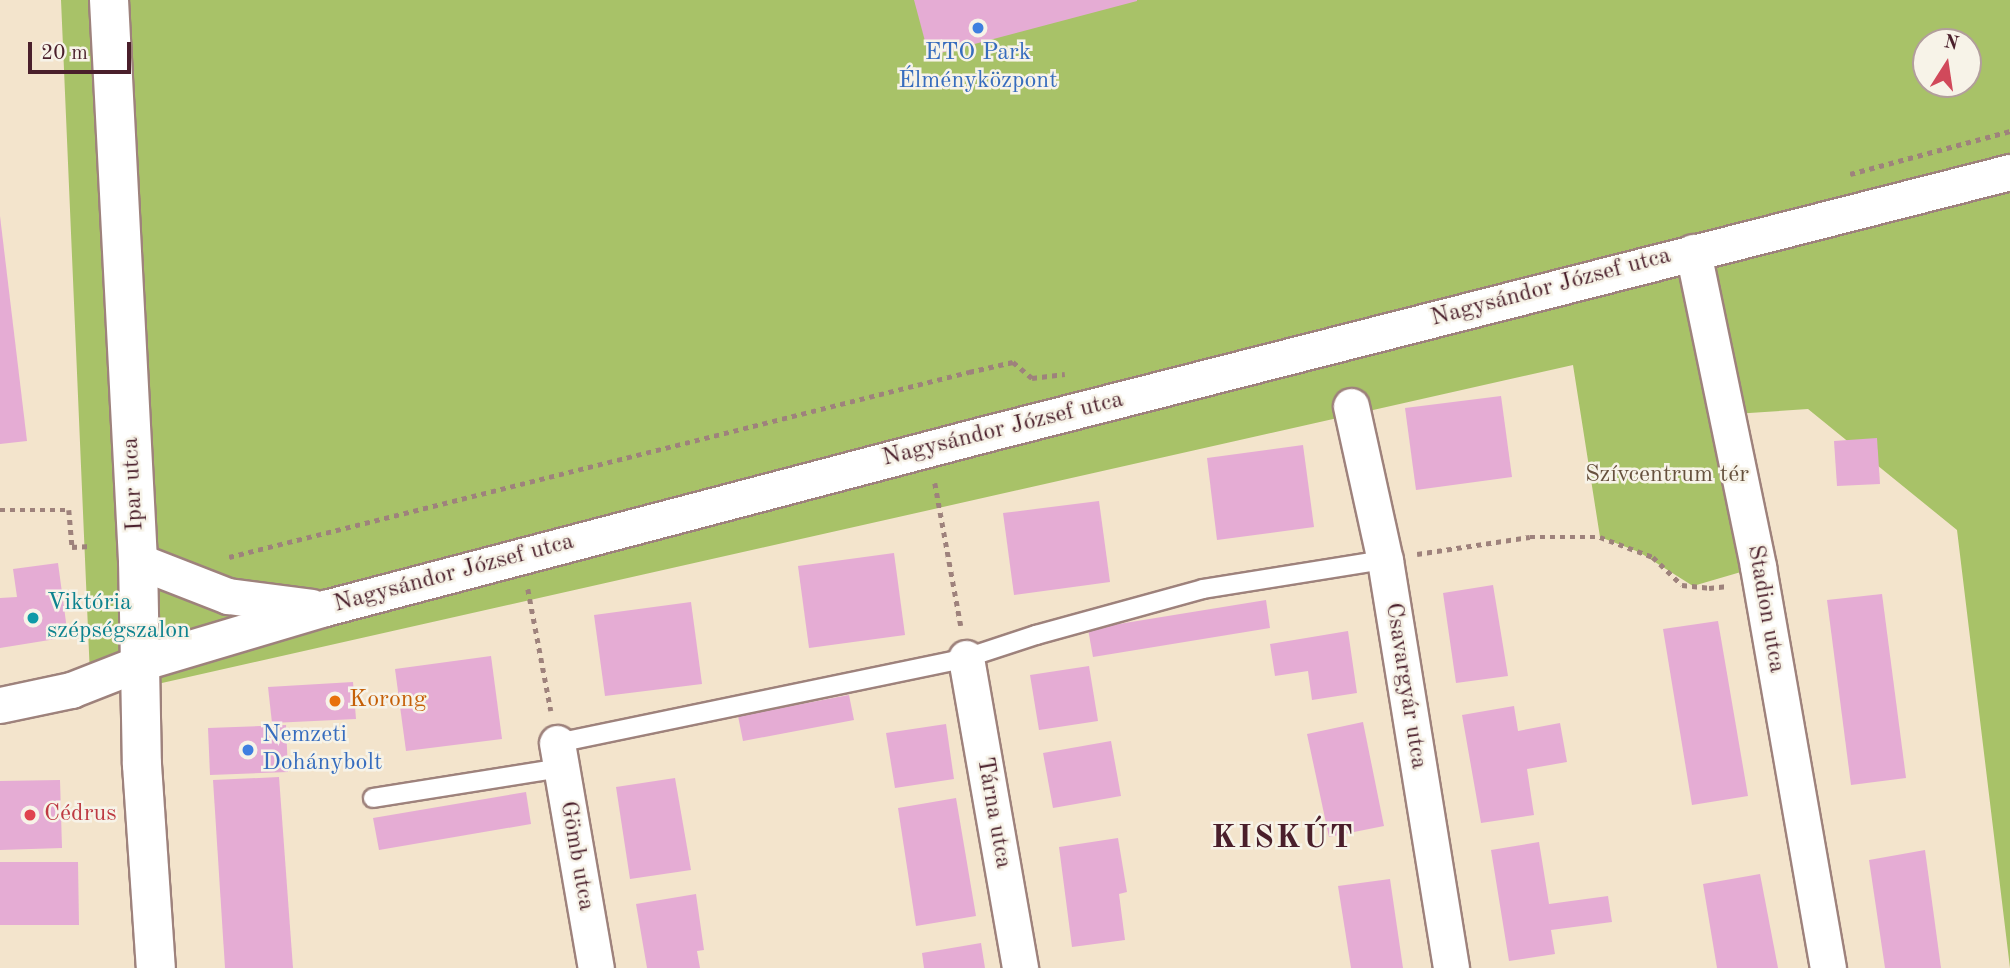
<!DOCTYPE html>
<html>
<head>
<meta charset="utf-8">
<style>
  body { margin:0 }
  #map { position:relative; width:2010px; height:968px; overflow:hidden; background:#f3e4cc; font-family:"Old Standard TT",serif }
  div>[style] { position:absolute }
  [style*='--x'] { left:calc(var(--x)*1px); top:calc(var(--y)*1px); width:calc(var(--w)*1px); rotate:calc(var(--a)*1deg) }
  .green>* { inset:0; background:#a8c268 }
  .building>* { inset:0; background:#e5acd4 }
  .path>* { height:4.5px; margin-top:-2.25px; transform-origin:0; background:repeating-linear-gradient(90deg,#9e827c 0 5px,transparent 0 10px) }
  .roads { filter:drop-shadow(2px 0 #9e827c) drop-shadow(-2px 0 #9e827c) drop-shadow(0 2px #9e827c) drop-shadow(0 -2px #9e827c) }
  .lane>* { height:18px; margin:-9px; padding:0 9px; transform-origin:9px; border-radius:9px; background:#fff }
  .street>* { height:35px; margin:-17.5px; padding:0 17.5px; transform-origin:17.5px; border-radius:17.5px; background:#fff }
  .secondary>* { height:38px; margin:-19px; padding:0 19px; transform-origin:19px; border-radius:19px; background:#fff }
  .dots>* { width:19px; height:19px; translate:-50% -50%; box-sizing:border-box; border:4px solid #f7f3e8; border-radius:50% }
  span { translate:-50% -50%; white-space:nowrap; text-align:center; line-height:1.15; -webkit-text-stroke:5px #f7f3e8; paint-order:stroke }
  .shop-label { font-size:24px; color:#366cbe }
  .left { translate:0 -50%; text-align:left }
  .street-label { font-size:24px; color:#4a1f2b }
  .park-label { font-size:24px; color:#66503d }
  .culture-label { font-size:24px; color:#0d838f }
  .food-label { font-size:24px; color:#c56008 }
  .health-label { font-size:24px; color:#be3a42 }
  .district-label { font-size:32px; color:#4a1f2b; font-weight:700; letter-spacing:2px }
  .north { position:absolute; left:1912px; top:28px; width:70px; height:70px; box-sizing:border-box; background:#f7f3e8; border:2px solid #b29e9c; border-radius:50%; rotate:12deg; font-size:19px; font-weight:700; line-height:28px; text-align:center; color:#4a1f2b }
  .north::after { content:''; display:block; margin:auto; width:24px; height:32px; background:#d1495b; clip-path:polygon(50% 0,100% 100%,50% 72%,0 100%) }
  .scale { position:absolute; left:28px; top:42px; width:103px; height:32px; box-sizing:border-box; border:4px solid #4a1f2b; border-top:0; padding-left:9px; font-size:21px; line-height:24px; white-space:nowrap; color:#4a1f2b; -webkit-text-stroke:5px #f7f3e8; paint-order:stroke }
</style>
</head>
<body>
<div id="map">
  <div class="green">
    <i style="clip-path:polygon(evenodd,61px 0,2010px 0,2010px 968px,1957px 530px,1808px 409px,1734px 414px,1758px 567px,1693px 586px,1639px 552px,1600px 537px,1573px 365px,91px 699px,61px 0,1926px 42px,1968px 42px,1968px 84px,1926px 84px,1926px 42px)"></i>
  </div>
  <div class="building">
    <i style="clip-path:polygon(914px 0,1137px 0,1137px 1px,929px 56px)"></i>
    <i style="clip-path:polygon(0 216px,27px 441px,0 444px)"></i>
    <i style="clip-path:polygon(1501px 396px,1512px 477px,1416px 490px,1405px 408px)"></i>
    <i style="clip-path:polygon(1877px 438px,1880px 484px,1837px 486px,1834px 441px)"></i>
    <i style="clip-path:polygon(1303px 445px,1314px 527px,1217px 540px,1207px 458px)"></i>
    <i style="clip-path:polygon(1099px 501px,1110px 582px,1014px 595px,1003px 513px)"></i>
    <i style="clip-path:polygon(894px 553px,905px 635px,809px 648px,798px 566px)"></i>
    <i style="clip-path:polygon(58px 563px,68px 637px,0 648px,0 598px,17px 597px,13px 569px)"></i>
    <i style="clip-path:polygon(1493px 585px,1508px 676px,1456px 683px,1443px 593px)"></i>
    <i style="clip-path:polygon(1882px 594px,1906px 778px,1851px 785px,1827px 600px)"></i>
    <i style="clip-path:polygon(1266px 600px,1270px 628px,1093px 657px,1088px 629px)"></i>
    <i style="clip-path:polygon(691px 602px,702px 684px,605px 696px,594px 615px)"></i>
    <i style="clip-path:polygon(1718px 621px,1748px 796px,1692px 805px,1663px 629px)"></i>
    <i style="clip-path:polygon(1348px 631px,1357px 693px,1312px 700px,1308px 671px,1275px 676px,1270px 644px)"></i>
    <i style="clip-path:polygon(491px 656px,502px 739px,406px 751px,395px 669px)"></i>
    <i style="clip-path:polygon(1089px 666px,1098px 721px,1039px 730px,1030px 675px)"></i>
    <i style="clip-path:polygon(353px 682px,356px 719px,272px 723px,268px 687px)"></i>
    <i style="clip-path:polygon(849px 695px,854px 720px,743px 741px,738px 716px)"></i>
    <i style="clip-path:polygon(1514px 706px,1518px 731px,1560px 723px,1567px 762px,1527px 769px,1534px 815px,1481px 823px,1462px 715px)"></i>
    <i style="clip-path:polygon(1363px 722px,1384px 826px,1329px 837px,1307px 734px)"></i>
    <i style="clip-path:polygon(946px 724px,954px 779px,895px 788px,886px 733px)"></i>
    <i style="clip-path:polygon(286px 725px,288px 772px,210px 775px,208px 728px)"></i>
    <i style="clip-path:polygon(1111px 741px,1121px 796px,1053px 808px,1043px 753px)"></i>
    <i style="clip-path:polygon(279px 777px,293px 968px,225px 968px,213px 780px)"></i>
    <i style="clip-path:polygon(675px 778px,691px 870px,630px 879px,616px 787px)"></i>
    <i style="clip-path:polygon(60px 780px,62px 848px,0 850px,0 781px)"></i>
    <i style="clip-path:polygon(526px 792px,531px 824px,379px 850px,373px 818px)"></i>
    <i style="clip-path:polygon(956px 798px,976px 916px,916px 926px,898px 808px)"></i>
    <i style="clip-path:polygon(1118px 838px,1127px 892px,1119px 894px,1125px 940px,1072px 947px,1059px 847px)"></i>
    <i style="clip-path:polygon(1539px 842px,1549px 904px,1608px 896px,1612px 922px,1551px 930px,1555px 954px,1509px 961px,1491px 850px)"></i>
    <i style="clip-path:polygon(1925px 850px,1941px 968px,1885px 968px,1869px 860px)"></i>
    <i style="clip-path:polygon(0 862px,78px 862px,79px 925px,0 925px)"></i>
    <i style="clip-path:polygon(1760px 874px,1778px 968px,1717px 968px,1703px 884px)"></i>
    <i style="clip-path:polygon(1390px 879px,1403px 968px,1351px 968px,1338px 886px)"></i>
    <i style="clip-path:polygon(696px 894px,704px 950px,697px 951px,700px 968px,647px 968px,636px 904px)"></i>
    <i style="clip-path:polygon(981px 943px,985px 968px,924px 968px,922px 953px)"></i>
  </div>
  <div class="path">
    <i style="--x:1850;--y:174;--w:166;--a:-15"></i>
    <i style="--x:935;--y:483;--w:145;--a:79.7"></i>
    <i style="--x:0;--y:510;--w:69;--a:0"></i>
    <i style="--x:69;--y:510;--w:37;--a:85"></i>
    <i style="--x:72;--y:547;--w:19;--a:-3"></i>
    <i style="--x:1417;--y:554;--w:114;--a:-8.6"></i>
    <i style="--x:1530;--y:537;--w:70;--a:0"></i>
    <i style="--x:1600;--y:537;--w:57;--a:20.7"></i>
    <i style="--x:1653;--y:557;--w:40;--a:44"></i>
    <i style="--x:1682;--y:585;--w:27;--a:6"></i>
    <i style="--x:1709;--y:588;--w:19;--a:-6"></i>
    <i style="--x:229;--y:557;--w:763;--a:-14.04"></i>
    <i style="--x:969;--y:372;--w:45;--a:-12.8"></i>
    <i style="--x:1013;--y:362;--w:25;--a:40"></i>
    <i style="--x:1032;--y:378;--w:33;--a:-7"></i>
    <i style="--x:528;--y:589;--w:124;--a:79.3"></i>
  </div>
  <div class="roads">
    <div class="lane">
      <i style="--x:557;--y:743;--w:418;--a:-11.7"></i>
      <i style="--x:966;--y:658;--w:74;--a:-18.2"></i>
      <i style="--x:1036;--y:635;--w:173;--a:-15.4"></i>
      <i style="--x:1203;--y:589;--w:184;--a:-9.1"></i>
      <i style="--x:373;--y:798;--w:190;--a:-9.1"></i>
    </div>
    <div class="street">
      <i style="--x:1693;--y:252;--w:322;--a:78.3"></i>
      <i style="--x:1758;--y:567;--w:407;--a:80.1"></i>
      <i style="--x:1351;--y:406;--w:158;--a:77.6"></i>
      <i style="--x:1385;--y:560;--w:413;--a:80.8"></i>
      <i style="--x:138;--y:561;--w:97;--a:21.3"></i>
      <i style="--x:228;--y:596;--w:84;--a:7.5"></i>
      <i style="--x:966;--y:658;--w:315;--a:80.1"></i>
      <i style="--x:0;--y:705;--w:73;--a:-11.9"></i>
      <i style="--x:71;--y:690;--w:74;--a:-21.4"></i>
      <i style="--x:140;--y:663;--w:193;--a:-16.6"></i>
      <i style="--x:325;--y:608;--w:683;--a:-14.77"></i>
      <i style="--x:985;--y:434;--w:1058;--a:-14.34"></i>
      <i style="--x:557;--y:743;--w:228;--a:80.2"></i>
    </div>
    <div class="secondary">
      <i style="--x:109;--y:0;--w:562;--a:87.04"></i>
      <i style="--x:138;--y:561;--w:204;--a:88.9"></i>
      <i style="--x:142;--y:765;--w:203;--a:86.1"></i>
    </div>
  </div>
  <div class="dots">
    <i style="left:978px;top:28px;background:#3f7fe0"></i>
    <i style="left:33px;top:618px;background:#0f9aa8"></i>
    <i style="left:335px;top:701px;background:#e8710a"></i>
    <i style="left:248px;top:750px;background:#3f7fe0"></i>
    <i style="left:30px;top:815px;background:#e0444e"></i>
  </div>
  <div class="shop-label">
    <span style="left:978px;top:68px">ETO Park<br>Élményközpont</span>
    <span class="left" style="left:262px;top:750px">Nemzeti<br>Dohánybolt</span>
  </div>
  <div class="street-label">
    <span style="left:1551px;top:288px;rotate:-15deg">Nagysándor József utca</span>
    <span style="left:1003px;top:430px;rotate:-14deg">Nagysándor József utca</span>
    <span style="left:134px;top:484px;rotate:-93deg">Ipar utca</span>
    <span style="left:454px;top:574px;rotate:-15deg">Nagysándor József utca</span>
    <span style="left:1765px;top:609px;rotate:80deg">Stadion utca</span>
    <span style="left:1405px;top:686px;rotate:81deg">Csavargyár utca</span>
    <span style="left:993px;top:813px;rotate:80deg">Tárna utca</span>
    <span style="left:576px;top:856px;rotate:80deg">Gömb utca</span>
  </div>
  <div class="park-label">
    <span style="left:1667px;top:476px">Szívcentrum tér</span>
  </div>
  <div class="culture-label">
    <span class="left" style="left:47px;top:618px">Viktória<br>szépségszalon</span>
  </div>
  <div class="food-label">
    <span class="left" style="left:349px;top:701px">Korong</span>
  </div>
  <div class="health-label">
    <span class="left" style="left:44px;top:815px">Cédrus</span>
  </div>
  <div class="district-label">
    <span style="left:1283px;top:839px">KISKÚT</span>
  </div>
  <div class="north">N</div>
  <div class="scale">20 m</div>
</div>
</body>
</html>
